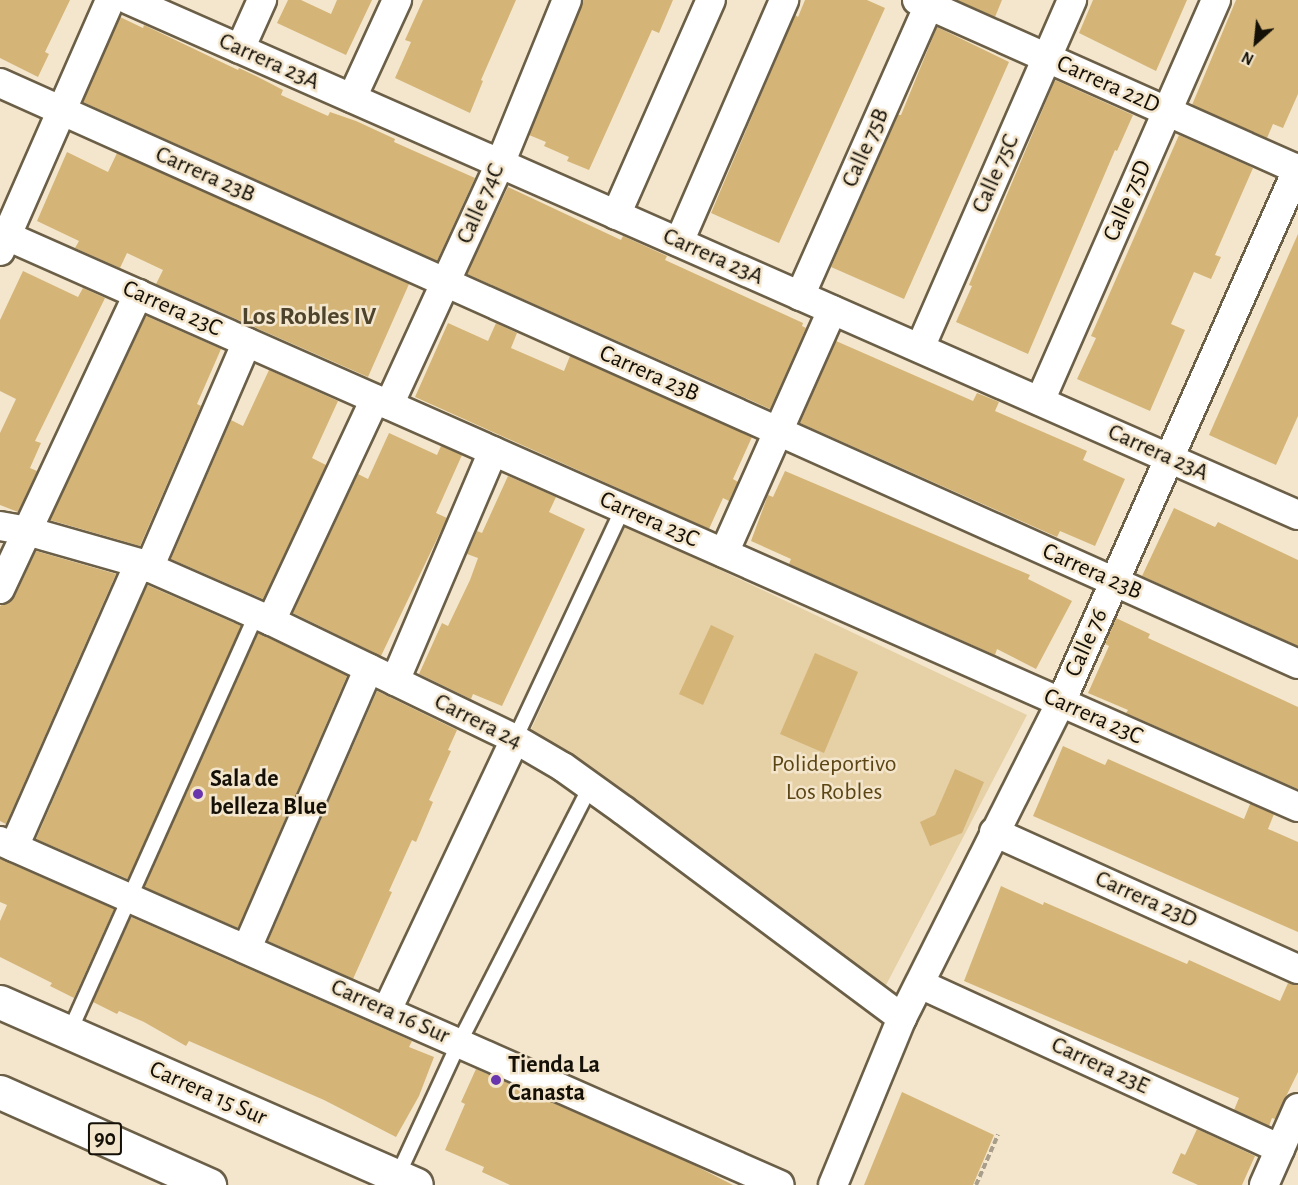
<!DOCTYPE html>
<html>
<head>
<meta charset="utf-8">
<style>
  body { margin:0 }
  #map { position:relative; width:1298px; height:1185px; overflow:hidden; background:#f4e6cc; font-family:"Alegreya Sans",sans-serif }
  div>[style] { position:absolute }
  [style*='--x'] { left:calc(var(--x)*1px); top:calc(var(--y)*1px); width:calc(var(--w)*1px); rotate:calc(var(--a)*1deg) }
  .green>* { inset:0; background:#e6d0a5 }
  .building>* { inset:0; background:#d4b577 }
  .path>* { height:4px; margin-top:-2px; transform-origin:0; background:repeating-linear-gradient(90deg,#a89e89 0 6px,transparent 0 9px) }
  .roads { filter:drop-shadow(2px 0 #6b5f48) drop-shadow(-2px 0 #6b5f48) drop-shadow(0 2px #6b5f48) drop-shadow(0 -2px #6b5f48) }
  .lane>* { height:14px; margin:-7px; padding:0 7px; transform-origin:7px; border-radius:7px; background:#fff }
  .street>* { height:28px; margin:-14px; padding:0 14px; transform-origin:14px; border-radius:14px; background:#fff }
  .secondary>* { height:33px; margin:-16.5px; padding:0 16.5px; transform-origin:16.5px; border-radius:16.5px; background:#fff }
  .highway>* { height:33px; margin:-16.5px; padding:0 16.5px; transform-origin:16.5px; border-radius:16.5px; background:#fff }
  .dots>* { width:16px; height:16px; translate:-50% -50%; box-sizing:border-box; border:3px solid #f4e6cc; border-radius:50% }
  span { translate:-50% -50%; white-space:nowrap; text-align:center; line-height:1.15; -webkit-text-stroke:5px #f4e6cc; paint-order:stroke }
  .shield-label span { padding:2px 4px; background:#f4e6cc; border:2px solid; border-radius:4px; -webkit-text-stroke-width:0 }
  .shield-label { font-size:22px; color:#141007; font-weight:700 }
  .street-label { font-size:24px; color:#141007 }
  .park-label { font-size:24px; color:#5b4514 }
  .poi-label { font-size:24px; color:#141007; font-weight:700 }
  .left { translate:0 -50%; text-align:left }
  .neighbourhood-label { font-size:26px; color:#4e432c; font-weight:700 }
  .north { position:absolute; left:1226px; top:12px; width:60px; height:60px; -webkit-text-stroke:4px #f4e6cc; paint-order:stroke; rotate:207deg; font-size:16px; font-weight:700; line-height:24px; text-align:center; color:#141007 }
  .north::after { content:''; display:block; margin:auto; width:21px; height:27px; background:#141007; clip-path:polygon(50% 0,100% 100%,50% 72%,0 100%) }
</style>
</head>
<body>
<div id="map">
  <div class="green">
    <i style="clip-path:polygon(625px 525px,1027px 715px,885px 987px,830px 954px,593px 769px,530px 732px)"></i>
  </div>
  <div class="building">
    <i style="clip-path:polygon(0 0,70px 0,45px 52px,49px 54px,38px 77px,0 58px)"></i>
    <i style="clip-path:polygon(288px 0,301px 0,331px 14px,337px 0,372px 0,346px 55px,277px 23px)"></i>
    <i style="clip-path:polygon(423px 0,516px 0,481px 80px,483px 81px,470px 113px,395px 78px,411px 42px,405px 40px)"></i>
    <i style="clip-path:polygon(583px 0,673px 0,659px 33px,652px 30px,589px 170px,567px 161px,569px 157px,544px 146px,546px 142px,529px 135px)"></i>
    <i style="clip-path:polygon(805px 0,867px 0,885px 8px,779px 243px,711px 213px,795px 15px,798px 17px)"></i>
    <i style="clip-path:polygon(957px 0,1002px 0,995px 17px)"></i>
    <i style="clip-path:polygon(1093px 0,1187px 0,1156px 71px,1079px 33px)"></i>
    <i style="clip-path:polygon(1236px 0,1298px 0,1298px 94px,1283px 128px,1273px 124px,1267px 138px,1192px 105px)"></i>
    <i style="clip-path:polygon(120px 17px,143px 28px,144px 25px,238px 70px,239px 68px,258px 77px,283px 90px,281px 95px,328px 116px,330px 112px,356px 121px,395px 139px,394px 142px,475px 178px,437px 261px,83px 102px)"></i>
    <i style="clip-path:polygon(937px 27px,1009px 62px,904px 299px,831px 267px,898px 115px,901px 115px)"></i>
    <i style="clip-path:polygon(1055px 80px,1133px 115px,1117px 151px,1115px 150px,1028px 354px,956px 322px,972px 286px,969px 285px)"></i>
    <i style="clip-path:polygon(1179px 135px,1253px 168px,1215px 255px,1221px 257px,1211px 279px,1194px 272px,1171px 324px,1185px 330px,1150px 411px,1077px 379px,1096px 338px,1091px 336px)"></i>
    <i style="clip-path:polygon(67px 152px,108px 172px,117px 153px,409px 284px,368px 377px,156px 284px,163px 270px,127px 253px,120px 268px,75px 248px,79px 241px,37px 221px)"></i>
    <i style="clip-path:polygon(508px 187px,621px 240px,623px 236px,667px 256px,665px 260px,803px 323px,802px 326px,806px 328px,770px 409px,467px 274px)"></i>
    <i style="clip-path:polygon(1298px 234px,1298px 416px,1276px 465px,1209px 435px)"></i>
    <i style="clip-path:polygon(23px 271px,78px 297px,83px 288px,105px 298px,35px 441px,41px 443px,30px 468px,37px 471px,18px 512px,0 505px,0 433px,16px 399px,0 391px,0 320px)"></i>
    <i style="clip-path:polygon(146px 316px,221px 349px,197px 404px,201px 406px,140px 546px,50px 520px)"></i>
    <i style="clip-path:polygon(448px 323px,488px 341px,496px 323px,517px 333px,511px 348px,564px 371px,570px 356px,752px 437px,733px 479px,738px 482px,729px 501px,723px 498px,709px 529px,415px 397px)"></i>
    <i style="clip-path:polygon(836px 341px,973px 401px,977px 393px,999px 402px,995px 411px,1087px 451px,1083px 460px,1125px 479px,1095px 546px,1060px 531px,1057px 537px,800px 423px)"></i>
    <i style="clip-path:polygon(269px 370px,338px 401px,312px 458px,326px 465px,263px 599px,171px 559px,231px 420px,243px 426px)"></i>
    <i style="clip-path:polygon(389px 433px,437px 455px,441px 446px,462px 455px,436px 513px,447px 518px,381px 656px,293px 613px,358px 474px,368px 479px)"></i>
    <i style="clip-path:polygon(785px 471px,1030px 575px,1028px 579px,1072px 601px,1036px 669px,997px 649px,995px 655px,789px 564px,791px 559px,751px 541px,768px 495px,773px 497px)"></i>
    <i style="clip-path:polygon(508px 476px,556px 497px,549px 512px,585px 529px,502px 706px,473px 694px,471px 699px,419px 674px,442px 623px,448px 626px,470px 580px,478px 558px,467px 554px,477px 531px,482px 533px)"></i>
    <i style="clip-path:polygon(1174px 508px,1215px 527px,1218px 522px,1298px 560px,1298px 646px,1142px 576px)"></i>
    <i style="clip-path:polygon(36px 551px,116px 574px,6px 824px,0 821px,0 606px,15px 596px)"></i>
    <i style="clip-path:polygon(147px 585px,241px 626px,128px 879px,36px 839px)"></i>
    <i style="clip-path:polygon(1116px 618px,1150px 634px,1148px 638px,1298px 707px,1298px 789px,1126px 713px,1128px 710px,1088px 693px,1109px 646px,1105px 644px)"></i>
    <i style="clip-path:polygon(711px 625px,734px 636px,703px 705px,679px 694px)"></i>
    <i style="clip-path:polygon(258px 633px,347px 676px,238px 928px,144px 887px)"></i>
    <i style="clip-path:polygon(815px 653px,858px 672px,824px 753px,780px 734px)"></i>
    <i style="clip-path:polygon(377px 691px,457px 730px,448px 750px,451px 751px,429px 800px,433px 802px,416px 842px,412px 840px,389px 891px,392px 892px,353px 979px,268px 941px)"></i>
    <i style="clip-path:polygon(1063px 746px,1105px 765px,1108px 759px,1244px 819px,1250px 804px,1274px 814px,1268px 829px,1298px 842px,1298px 932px,1033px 816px)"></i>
    <i style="clip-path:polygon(955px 769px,984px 782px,962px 833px,930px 846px,920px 822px,935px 815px)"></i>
    <i style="clip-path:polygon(0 859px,114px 909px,74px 998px,50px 986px,52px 983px,0 957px,0 921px,7px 905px,0 902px)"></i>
    <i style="clip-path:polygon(1001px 886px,1043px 905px,1044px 902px,1187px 964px,1189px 960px,1280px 1001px,1288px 983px,1298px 985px,1298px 1072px,1275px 1119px,1272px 1118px,1269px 1126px,1234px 1110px,1239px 1098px,964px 981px)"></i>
    <i style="clip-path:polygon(131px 917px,412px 1041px,409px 1047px,434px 1057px,419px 1096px,396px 1137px,324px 1100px,189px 1041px,186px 1046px,144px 1022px,119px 1011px,117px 1014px,93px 1002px)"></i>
    <i style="clip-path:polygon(476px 1069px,690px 1163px,733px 1185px,510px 1185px,482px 1172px,484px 1167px,445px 1150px,465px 1104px,461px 1102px)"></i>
    <i style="clip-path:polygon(902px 1092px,994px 1135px,973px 1185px,864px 1185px)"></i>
    <i style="clip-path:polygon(1197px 1129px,1255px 1156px,1242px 1185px,1198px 1185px,1172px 1173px,1181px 1153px,1185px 1155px)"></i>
  </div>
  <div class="path">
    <i style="--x:976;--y:1185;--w:55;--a:-66.3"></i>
  </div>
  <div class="roads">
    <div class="lane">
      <i style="--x:515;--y:739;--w:255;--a:-64.9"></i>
      <i style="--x:69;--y:1033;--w:458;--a:-65.9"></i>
      <i style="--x:397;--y:1177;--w:148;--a:-65.2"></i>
      <i style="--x:459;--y:1043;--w:288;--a:-62.9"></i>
    </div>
    <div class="street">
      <i style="--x:129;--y:0;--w:1277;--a:23.78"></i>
      <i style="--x:917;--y:0;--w:417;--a:24"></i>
      <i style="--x:240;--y:49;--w:54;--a:-65.8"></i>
      <i style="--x:0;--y:83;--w:1422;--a:24.11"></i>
      <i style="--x:352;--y:98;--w:108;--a:-65.3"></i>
      <i style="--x:616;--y:215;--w:235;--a:-66.2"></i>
      <i style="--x:0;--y:233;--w:1419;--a:23.86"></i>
      <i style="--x:679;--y:242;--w:264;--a:-66.5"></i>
      <i style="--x:0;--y:251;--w:274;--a:-66.3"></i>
      <i style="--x:800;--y:296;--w:324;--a:-66.1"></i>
      <i style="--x:920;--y:348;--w:380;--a:-66.4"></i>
      <i style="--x:1040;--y:401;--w:438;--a:-66.3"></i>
      <i style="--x:389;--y:405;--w:265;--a:-65.3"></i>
      <i style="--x:500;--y:164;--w:177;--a:-67.8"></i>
      <i style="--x:0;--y:526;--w:27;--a:10"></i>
      <i style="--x:27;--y:531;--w:116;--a:15.9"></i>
      <i style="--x:139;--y:563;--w:144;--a:23.7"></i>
      <i style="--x:271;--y:621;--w:271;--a:25.8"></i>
      <i style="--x:515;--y:739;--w:56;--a:30.3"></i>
      <i style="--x:563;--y:767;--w:74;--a:35.6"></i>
      <i style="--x:623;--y:810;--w:348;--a:36.7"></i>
      <i style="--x:724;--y:553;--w:266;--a:-66"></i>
      <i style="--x:149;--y:568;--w:246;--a:-66.6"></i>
      <i style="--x:0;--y:589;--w:326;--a:-64.9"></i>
      <i style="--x:271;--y:621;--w:245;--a:-64.9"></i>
      <i style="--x:395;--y:681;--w:250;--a:-66.9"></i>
      <i style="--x:994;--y:832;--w:333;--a:24.3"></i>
      <i style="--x:0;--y:841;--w:852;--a:23.8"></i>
      <i style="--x:14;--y:847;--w:310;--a:-66.2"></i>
      <i style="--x:247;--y:948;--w:305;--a:-66.5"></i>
      <i style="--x:920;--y:984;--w:396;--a:24.6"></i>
      <i style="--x:387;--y:1010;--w:300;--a:-64.7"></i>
      <i style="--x:833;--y:1185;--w:181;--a:-67.6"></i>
      <i style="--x:902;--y:1018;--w:354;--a:-63.3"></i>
      <i style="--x:1061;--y:702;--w:584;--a:-66.07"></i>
      <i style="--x:1264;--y:1185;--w:84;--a:-66.2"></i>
    </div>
    <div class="secondary">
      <i style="--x:0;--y:1002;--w:454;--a:23.7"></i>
    </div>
    <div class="highway">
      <i style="--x:0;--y:1092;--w:229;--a:24"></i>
    </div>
  </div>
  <div class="dots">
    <i style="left:198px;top:794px;background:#6a36ad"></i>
    <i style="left:496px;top:1080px;background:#6a36ad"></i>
  </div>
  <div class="shield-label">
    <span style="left:105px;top:1139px">90</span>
  </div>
  <div class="street-label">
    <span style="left:269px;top:62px;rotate:24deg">Carrera 23A</span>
    <span style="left:1108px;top:85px;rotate:24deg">Carrera 22D</span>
    <span style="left:866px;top:148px;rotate:-66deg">Calle 75B</span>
    <span style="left:996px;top:174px;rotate:-66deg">Calle 75C</span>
    <span style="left:205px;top:175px;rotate:24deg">Carrera 23B</span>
    <span style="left:1128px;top:201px;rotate:-66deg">Calle 75D</span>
    <span style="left:481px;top:204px;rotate:-66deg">Calle 74C</span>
    <span style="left:713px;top:257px;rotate:24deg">Carrera 23A</span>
    <span style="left:172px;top:309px;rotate:24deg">Carrera 23C</span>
    <span style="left:649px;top:374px;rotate:24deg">Carrera 23B</span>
    <span style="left:1158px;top:453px;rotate:24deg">Carrera 23A</span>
    <span style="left:649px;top:520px;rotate:24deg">Carrera 23C</span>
    <span style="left:1092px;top:572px;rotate:24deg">Carrera 23B</span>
    <span style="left:1087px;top:643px;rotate:-66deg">Calle 76</span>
    <span style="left:1093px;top:717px;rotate:24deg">Carrera 23C</span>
    <span style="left:478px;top:722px;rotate:27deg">Carrera 24</span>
    <span style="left:1146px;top:900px;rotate:24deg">Carrera 23D</span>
    <span style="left:390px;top:1012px;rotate:24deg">Carrera 16 Sur</span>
    <span style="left:1100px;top:1066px;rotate:25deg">Carrera 23E</span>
    <span style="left:208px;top:1094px;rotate:24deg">Carrera 15 Sur</span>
  </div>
  <div class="park-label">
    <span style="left:834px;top:779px">Polideportivo<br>Los Robles</span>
  </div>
  <div class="poi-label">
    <span class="left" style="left:210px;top:794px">Sala de<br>belleza Blue</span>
    <span class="left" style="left:508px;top:1080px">Tienda La<br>Canasta</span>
  </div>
  <div class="neighbourhood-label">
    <span style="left:309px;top:317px">Los Robles IV</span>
  </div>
  <div class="north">N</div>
</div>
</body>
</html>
